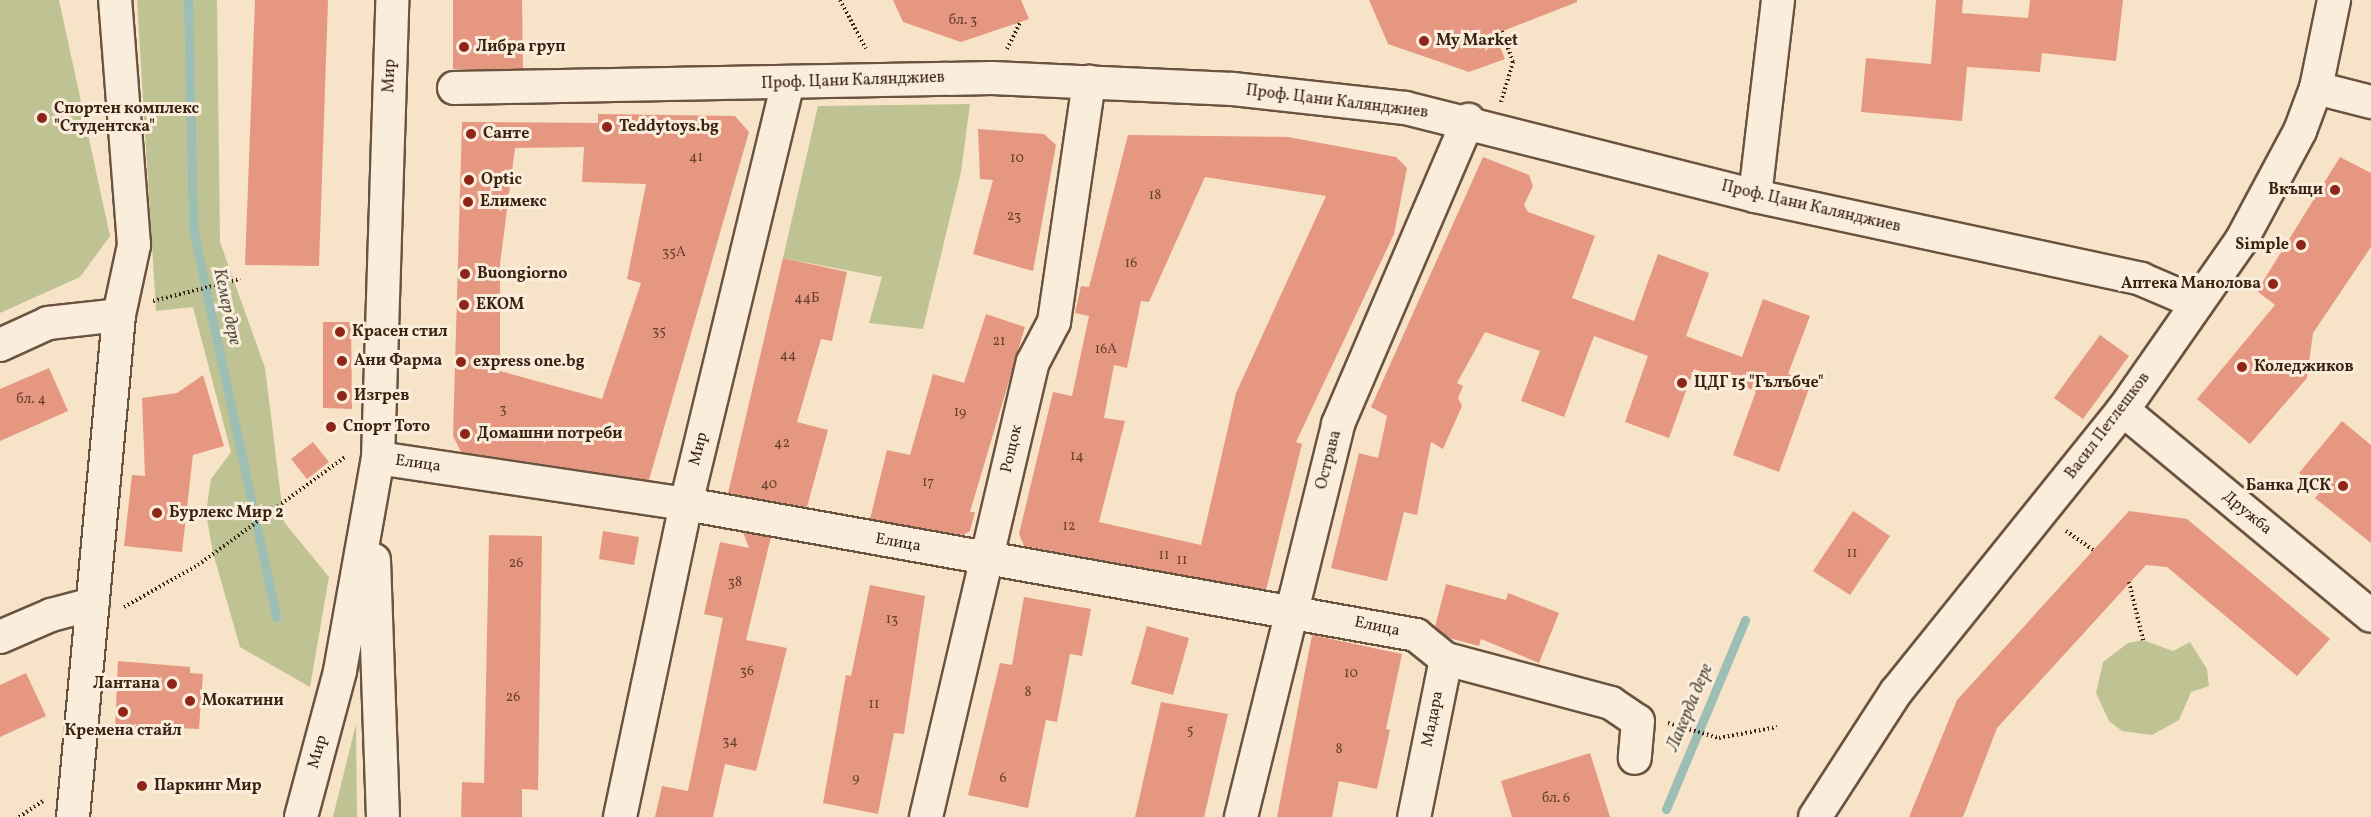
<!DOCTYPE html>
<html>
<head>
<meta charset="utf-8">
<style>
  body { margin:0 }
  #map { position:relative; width:2371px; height:817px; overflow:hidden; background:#f7e3c7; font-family:Vollkorn,serif }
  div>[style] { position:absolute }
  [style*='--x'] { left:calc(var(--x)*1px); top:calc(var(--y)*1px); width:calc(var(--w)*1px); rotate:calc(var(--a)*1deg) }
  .green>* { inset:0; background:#bfc394 }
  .stream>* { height:9px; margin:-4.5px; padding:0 4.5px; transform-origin:4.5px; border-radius:4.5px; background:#9dbeb4 }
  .building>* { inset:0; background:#e69782 }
  .path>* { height:4px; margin-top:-2px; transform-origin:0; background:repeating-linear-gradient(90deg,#3b2312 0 1.5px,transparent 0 4.5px) }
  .roads { filter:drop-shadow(2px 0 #6a533f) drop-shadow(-2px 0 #6a533f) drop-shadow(0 2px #6a533f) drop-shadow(0 -2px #6a533f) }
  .minor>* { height:32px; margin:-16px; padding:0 16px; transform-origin:16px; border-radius:16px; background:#faeddb }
  .dots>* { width:16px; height:16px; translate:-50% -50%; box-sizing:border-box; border:3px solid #faeddb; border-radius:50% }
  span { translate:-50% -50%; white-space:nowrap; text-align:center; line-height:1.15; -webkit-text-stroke:6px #faeddb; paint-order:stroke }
  .number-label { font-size:14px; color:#66402e }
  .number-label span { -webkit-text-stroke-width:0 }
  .poi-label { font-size:16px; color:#3b2312; font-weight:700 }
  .left { translate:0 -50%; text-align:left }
  .right { translate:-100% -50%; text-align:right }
  .street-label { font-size:16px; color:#3b2312 }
  .water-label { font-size:18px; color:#585243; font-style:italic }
</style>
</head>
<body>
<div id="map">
  <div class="green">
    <i style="clip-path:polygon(0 0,59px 0,110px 236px,80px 277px,0 313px)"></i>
    <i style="clip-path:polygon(137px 0,217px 0,220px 242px,265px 368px,284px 522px,329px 577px,310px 687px,240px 647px,213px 553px,206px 513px,211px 479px,231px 452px,193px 307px,156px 311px)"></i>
    <i style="clip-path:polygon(970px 104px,961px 172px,923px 329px,869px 323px,882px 277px,783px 258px,818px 106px)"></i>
    <i style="clip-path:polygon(2143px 640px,2173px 651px,2190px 642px,2207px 669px,2209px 686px,2191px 692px,2179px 720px,2152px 735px,2122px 731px,2109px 721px,2096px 693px,2103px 662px,2128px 643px)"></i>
    <i style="clip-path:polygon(356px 724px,357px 817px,333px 817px)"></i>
  </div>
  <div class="stream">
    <i style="--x:188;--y:0;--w:229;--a:88.7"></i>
    <i style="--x:193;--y:229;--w:397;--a:77.9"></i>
    <i style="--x:1666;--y:809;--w:205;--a:-67.3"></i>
  </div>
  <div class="building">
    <i style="clip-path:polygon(255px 0,328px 0,319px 266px,245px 265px)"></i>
    <i style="clip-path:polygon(453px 0,522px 0,523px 69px,453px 69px)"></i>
    <i style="clip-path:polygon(893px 0,1021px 0,1029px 19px,961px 42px,903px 22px)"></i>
    <i style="clip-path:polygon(1369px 0,1577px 0,1577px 2px,1495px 34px,1505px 59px,1469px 72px,1388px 44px)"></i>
    <i style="clip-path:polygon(1936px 0,1963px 0,1962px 13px,2028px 18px,2030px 0,2123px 0,2116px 61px,2042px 53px,2040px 72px,1967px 67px,1962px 121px,1861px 112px,1866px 58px,1931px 64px)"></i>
    <i style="clip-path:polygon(evenodd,598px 114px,735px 116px,749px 132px,649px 480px,461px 452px,453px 436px,462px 122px,598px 123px,598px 114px,584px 147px,582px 182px,646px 184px,627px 279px,641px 283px,602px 399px,500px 371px,500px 264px,515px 148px,584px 147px)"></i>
    <i style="clip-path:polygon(978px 129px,1044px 134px,1056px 145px,1033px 271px,973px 254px,993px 180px,980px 179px)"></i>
    <i style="clip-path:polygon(evenodd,1128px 135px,1288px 137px,1396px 157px,1407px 168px,1394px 234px,1296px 442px,1302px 444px,1266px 590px,1024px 546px,1019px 534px,1053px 392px,1072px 396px,1089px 316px,1075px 313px,1081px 286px,1089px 287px,1128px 135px,1205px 177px,1326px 196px,1236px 393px,1201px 545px,1099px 522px,1125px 421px,1104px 418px,1114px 365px,1127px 368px,1141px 301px,1149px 302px,1205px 177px)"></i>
    <i style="clip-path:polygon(1483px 157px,1529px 175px,1533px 186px,1524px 205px,1528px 212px,1595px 236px,1572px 298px,1634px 321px,1658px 254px,1709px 273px,1686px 336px,1742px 357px,1763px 299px,1810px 316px,1788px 374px,1811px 383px,1779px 472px,1733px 455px,1756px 391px,1694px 369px,1669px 438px,1625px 422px,1648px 356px,1594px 336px,1564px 417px,1521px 401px,1540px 351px,1485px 332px,1457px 383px,1463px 386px,1458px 398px,1462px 406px,1443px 449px,1431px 442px,1417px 515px,1404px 512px,1387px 581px,1331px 568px,1359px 453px,1378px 458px,1387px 416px,1371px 407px)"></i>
    <i style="clip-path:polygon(2340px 157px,2371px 173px,2371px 247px,2313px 333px,2307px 378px,2250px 444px,2197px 399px,2275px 305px,2257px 291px)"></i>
    <i style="clip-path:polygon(783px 258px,847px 272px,832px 341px,821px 339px,797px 422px,828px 430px,807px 507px,728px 493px)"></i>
    <i style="clip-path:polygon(986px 314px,1025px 327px,970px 512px,975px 512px,970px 531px,963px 535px,870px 519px,887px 450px,910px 455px,933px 374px,964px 383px)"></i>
    <i style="clip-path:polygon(323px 322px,351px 322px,352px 409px,323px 408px)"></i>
    <i style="clip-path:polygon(2100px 335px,2129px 356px,2083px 419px,2054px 398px)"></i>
    <i style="clip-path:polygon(49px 368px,68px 411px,0 441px,0 389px)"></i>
    <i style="clip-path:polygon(203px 375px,224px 446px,193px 455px,182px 552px,124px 546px,132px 475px,145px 476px,142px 398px,177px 393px)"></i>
    <i style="clip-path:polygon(2342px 421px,2371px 445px,2371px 543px,2315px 498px,2321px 491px,2299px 473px)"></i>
    <i style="clip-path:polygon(313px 442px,329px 462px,307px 479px,291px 459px)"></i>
    <i style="clip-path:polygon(1853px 511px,1890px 536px,1850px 595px,1813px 571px)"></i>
    <i style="clip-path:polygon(2129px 511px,2187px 519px,2330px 639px,2297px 676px,2167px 567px,2146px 565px,1997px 728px,1963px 817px,1909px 817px,1957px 700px)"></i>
    <i style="clip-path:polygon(603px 531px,639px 537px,634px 565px,599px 559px)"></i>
    <i style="clip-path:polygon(743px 532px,771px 537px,746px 640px,787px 648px,756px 771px,725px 764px,713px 817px,655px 817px,662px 786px,688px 791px,723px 618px,704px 614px,720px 542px,749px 548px)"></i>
    <i style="clip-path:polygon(489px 535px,542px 536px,538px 790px,522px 789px,522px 817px,461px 817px,462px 782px,484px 783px)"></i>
    <i style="clip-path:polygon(1446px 584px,1506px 600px,1508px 593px,1559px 613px,1539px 663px,1481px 639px,1479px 646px,1449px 638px,1435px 627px)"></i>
    <i style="clip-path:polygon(870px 585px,925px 596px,904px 734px,894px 733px,878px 814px,823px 803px,846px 675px,851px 676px)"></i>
    <i style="clip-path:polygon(1024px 597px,1091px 609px,1082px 656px,1070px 654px,1057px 722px,1046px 720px,1028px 808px,968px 795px,1000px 663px,1012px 665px)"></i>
    <i style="clip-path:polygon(1147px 626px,1189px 638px,1173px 695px,1131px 684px)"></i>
    <i style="clip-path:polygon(1312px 635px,1402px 654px,1386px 729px,1390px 730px,1377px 789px,1339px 781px,1332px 817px,1277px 817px)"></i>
    <i style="clip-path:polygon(118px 661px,190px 667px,190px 673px,203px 674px,199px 729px,178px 728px,177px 736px,115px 731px)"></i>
    <i style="clip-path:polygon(26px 673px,46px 716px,0 737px,0 685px)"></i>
    <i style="clip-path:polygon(1161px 702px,1228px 714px,1204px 817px,1135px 817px)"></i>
    <i style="clip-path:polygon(1590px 753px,1610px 817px,1512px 817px,1501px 781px)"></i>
  </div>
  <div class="path">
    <i style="--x:840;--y:0;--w:55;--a:62"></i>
    <i style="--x:1007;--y:49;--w:30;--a:-64"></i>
    <i style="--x:1501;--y:102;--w:42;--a:-73.3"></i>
    <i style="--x:1513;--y:62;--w:33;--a:-110"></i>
    <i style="--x:153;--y:301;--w:90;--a:-14.2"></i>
    <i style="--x:2066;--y:531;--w:33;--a:35"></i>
    <i style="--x:2129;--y:582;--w:60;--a:76.4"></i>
    <i style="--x:124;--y:607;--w:85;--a:-29.6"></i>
    <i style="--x:198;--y:565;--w:182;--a:-36.3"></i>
    <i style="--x:1668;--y:723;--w:53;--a:16.4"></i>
    <i style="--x:1719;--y:738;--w:59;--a:-10.7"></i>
    <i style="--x:19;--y:817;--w:29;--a:-34"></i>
  </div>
  <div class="roads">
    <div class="minor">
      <i style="--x:454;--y:88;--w:538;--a:-1.06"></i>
      <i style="--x:992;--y:78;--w:241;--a:2.6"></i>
      <i style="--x:1233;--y:89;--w:173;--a:6.3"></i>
      <i style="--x:1405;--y:108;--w:361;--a:14.1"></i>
      <i style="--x:1755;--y:196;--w:395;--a:12.1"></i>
      <i style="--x:2141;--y:279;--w:61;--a:23.2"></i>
      <i style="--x:2316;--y:88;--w:57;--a:14.3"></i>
      <i style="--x:1755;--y:196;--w:197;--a:-83.3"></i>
      <i style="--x:0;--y:345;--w:53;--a:-24.6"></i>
      <i style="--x:48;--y:323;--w:71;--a:-6.4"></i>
      <i style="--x:2123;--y:410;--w:322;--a:39.7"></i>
      <i style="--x:378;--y:458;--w:311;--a:8.5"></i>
      <i style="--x:686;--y:504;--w:742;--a:10.17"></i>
      <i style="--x:1416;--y:635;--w:38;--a:39"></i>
      <i style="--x:1446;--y:659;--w:161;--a:101.4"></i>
      <i style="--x:374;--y:560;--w:257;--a:88"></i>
      <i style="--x:0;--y:637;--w:56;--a:-23.3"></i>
      <i style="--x:51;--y:615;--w:43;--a:-14.7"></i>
      <i style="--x:1446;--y:659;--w:171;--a:14.9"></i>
      <i style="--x:1611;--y:703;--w:32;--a:34"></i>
      <i style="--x:1638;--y:721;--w:37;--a:95"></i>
      <i style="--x:73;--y:817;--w:504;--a:-84.76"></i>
      <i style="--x:119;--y:315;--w:72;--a:-77.9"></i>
      <i style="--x:134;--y:245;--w:246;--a:-94.4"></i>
      <i style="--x:301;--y:817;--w:151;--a:-75"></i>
      <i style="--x:340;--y:671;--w:216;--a:-79.9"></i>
      <i style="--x:378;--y:458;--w:458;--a:-88.2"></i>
      <i style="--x:620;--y:817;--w:320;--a:-78.1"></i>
      <i style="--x:686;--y:504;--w:433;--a:-76.4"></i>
      <i style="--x:926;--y:817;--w:467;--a:-76.8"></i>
      <i style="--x:1033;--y:362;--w:45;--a:-62.3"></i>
      <i style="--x:1054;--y:322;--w:243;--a:-81.7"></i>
      <i style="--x:1241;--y:817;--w:405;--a:-76.1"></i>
      <i style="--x:1338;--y:424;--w:331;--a:-66.8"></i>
      <i style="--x:1815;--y:817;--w:149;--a:-57.1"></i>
      <i style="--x:1896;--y:692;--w:362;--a:-51.2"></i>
      <i style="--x:2123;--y:410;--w:206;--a:-55.1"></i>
      <i style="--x:2241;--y:241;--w:125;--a:-61.8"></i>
      <i style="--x:2300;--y:131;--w:46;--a:-69.6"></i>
      <i style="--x:2316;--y:88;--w:90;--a:-78.4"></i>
    </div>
  </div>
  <div class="dots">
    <i style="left:1424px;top:41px;background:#8f2418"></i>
    <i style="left:464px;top:47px;background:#8f2418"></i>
    <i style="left:42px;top:118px;background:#8f2418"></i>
    <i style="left:607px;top:127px;background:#8f2418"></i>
    <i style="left:471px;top:134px;background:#8f2418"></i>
    <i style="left:469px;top:180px;background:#8f2418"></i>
    <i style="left:2335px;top:190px;background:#8f2418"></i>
    <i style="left:468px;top:202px;background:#8f2418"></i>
    <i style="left:2301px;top:245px;background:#8f2418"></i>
    <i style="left:465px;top:274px;background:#8f2418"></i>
    <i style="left:2273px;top:284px;background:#8f2418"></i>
    <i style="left:464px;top:305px;background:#8f2418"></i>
    <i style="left:340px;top:332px;background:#8f2418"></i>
    <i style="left:342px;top:361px;background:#8f2418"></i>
    <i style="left:461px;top:362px;background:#8f2418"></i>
    <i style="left:2242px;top:367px;background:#8f2418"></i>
    <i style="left:1682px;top:383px;background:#8f2418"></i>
    <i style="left:342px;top:396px;background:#8f2418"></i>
    <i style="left:331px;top:427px;background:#8f2418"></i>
    <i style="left:465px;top:434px;background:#8f2418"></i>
    <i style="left:2343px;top:486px;background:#8f2418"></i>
    <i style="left:157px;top:513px;background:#8f2418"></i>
    <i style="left:172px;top:684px;background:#8f2418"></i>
    <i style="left:190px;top:701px;background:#8f2418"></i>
    <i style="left:123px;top:712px;background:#8f2418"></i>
    <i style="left:142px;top:786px;background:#8f2418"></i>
  </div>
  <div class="number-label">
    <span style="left:963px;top:21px">бл. 3</span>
    <span style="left:696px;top:158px">41</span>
    <span style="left:1017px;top:159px">10</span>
    <span style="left:1155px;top:196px">18</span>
    <span style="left:1014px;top:217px">23</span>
    <span style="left:674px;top:253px">35A</span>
    <span style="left:1131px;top:264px">16</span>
    <span style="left:807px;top:299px">44Б</span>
    <span style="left:659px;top:332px">35</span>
    <span style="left:999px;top:342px">21</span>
    <span style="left:1106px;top:350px">16А</span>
    <span style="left:788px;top:356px">44</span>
    <span style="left:31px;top:400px">бл. 4</span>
    <span style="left:503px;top:410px">3</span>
    <span style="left:960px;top:413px">19</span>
    <span style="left:782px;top:444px">42</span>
    <span style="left:1077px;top:457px">14</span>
    <span style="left:928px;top:483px">17</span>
    <span style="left:769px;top:485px">40</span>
    <span style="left:1069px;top:527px">12</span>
    <span style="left:1852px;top:554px">11</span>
    <span style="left:1164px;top:556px">11</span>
    <span style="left:1182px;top:561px">11</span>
    <span style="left:516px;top:564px">26</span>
    <span style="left:735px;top:583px">38</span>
    <span style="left:892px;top:620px">13</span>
    <span style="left:747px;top:672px">36</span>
    <span style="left:1351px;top:674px">10</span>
    <span style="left:1028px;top:693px">8</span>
    <span style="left:513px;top:698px">26</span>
    <span style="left:874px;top:705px">11</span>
    <span style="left:1190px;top:731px">5</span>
    <span style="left:730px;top:742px">34</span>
    <span style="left:1339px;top:750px">8</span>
    <span style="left:856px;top:779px">9</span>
    <span style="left:1003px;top:779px">6</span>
    <span style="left:1556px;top:799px">бл. 6</span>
  </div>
  <div class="poi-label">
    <span class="left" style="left:1436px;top:41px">My Market</span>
    <span class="left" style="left:476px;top:47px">Либра груп</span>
    <span class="left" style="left:54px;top:118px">Спортен комплекс<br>"Студентска"</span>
    <span class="left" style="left:619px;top:127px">Teddytoys.bg</span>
    <span class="left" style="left:483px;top:134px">Санте</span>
    <span class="left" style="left:481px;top:180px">Optic</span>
    <span class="right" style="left:2323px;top:190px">Вкъщи</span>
    <span class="left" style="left:480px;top:202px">Елимекс</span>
    <span class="right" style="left:2289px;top:245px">Simple</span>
    <span class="left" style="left:477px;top:274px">Buongiorno</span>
    <span class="right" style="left:2261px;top:284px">Аптека Манолова</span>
    <span class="left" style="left:476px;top:305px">EKOM</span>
    <span class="left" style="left:352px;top:332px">Красен стил</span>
    <span class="left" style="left:354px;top:361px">Ани Фарма</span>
    <span class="left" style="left:473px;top:362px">express one.bg</span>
    <span class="left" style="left:2254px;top:367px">Коледжиков</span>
    <span class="left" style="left:1694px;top:383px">ЦДГ 15 "Гълъбче"</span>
    <span class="left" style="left:354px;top:396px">Изгрев</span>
    <span class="left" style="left:343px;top:427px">Спорт Тото</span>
    <span class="left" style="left:477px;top:434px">Домашни потреби</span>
    <span class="right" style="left:2331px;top:486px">Банка ДСК</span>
    <span class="left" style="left:169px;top:513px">Бурлекс Мир 2</span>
    <span class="right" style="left:160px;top:684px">Лантана</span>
    <span class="left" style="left:202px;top:701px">Мокатини</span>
    <span style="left:123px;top:731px">Кремена стайл</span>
    <span class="left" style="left:154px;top:786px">Паркинг Мир</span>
  </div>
  <div class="street-label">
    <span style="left:390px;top:76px;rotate:-88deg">Мир</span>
    <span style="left:853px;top:81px;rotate:-2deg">Проф. Цани Калянджиев</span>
    <span style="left:1337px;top:102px;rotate:7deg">Проф. Цани Калянджиев</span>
    <span style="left:1811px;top:207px;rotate:13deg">Проф. Цани Калянджиев</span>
    <span style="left:2108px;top:426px;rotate:-53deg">Васил Петлешков</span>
    <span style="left:699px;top:449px;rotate:-76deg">Мир</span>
    <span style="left:1012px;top:449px;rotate:-77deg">Рощок</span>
    <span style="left:1329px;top:460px;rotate:-76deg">Острава</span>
    <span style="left:418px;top:464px;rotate:8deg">Елица</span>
    <span style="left:2247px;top:513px;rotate:40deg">Дружба</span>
    <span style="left:898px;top:543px;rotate:10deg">Елица</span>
    <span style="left:1377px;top:627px;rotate:12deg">Елица</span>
    <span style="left:1433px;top:719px;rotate:-79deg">Мадара</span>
    <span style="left:318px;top:752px;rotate:-75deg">Мир</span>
  </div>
  <div class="water-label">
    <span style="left:226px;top:307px;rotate:78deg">Кемер дере</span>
    <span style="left:1691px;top:708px;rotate:-67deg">Лакерда дере</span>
  </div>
</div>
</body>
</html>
